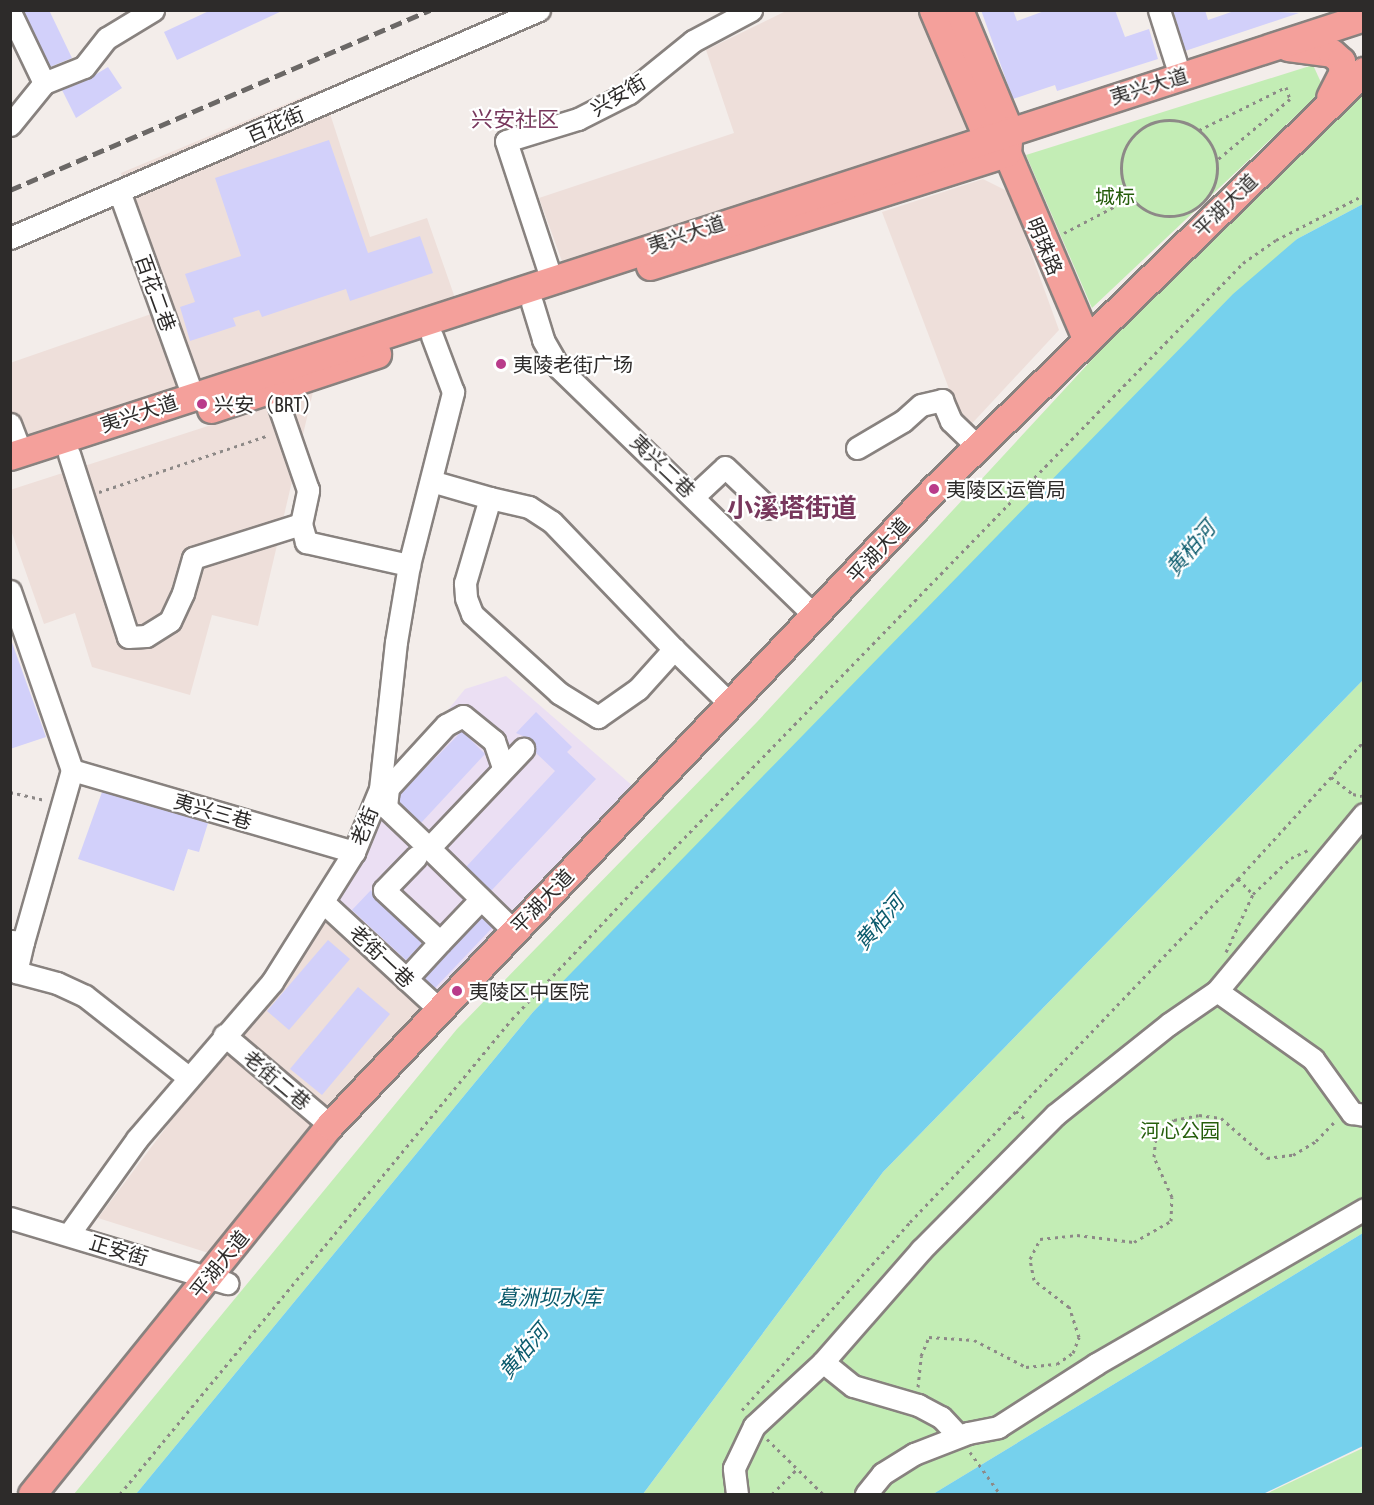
<!DOCTYPE html>
<html>
<head>
<meta charset="utf-8">
<style>
  body { margin:0 }
  #map { position:relative; width:1374px; height:1505px; overflow:hidden; background:#f3edea; font-family:"Asap Condensed","Noto Sans SC",sans-serif }
  div>[style] { position:absolute }
  [style*='--x'] { left:calc(var(--x)*1px); top:calc(var(--y)*1px); width:calc(var(--w)*1px); rotate:calc(var(--a)*1deg) }
  .built>* { inset:0; background:#eedfda }
  .medical>* { inset:0; background:#ebdff3 }
  .green>* { inset:0; background:#c3edb5 }
  .water>* { inset:0; background:#76d1ed }
  .building>* { inset:0; background:#d2d0fa }
  .path>* { height:3px; margin-top:-1.5px; transform-origin:0; background:repeating-linear-gradient(90deg,#8d8987 0 3px,transparent 0 7.5px) }
  .path>.ring { margin:-1.5px; padding:0; box-sizing:content-box; background:none; border:3px solid #8d8987; border-radius:50% }
  .roads { filter:drop-shadow(2px 0 #88827f) drop-shadow(-2px 0 #88827f) drop-shadow(0 2px #88827f) drop-shadow(0 -2px #88827f) }
  .minor>* { height:21px; margin:-10.5px; padding:0 10.5px; transform-origin:10.5px; border-radius:10.5px; background:#fff }
  .major>* { height:27px; margin:-13.5px; padding:0 13.5px; transform-origin:13.5px; border-radius:13.5px; background:#f4a09b }
  .rail>* { height:4.5px; margin-top:-2.25px; transform-origin:0; background:repeating-linear-gradient(90deg,#6b6866 0 12px,transparent 0 18px) }
  .dots>* { width:16px; height:16px; translate:-50% -50%; box-sizing:border-box; border:3px solid #fff; border-radius:50% }
  span { translate:-50% -50%; white-space:nowrap; text-align:center; line-height:1.15; -webkit-text-stroke:4.5px #fff; paint-order:stroke }
  .street-label { font-size:20px; color:#2d2b2a }
  .park-label { font-size:20px; color:#265e0c }
  .poi-label { font-size:20px; color:#2d2b2a }
  .left { translate:0 -50%; text-align:left }
  .water-label { font-size:21px; color:#0a5a6c; font-style:italic }
  .quarter-label { font-size:22px; color:#78385d }
  .district-label { font-size:26px; color:#78385d; font-weight:700 }
  .frame { position:absolute; inset:0; border:12px solid #2d2b2a; pointer-events:none }
</style>
</head>
<body>
<div id="map">
  <div class="built">
    <i style="clip-path:polygon(786px 11px,918px 11px,972px 129px,563px 264px,539px 198px,734px 133px,706px 50px)"></i>
    <i style="clip-path:polygon(322px 89px,370px 237px,427px 218px,455px 298px,196px 384px,121px 173px)"></i>
    <i style="clip-path:polygon(983px 179px,1009px 192px,1059px 330px,965px 431px,882px 212px)"></i>
    <i style="clip-path:polygon(154px 313px,182px 392px,11px 449px,10px 363px)"></i>
    <i style="clip-path:polygon(313px 392px,258px 626px,212px 615px,190px 695px,92px 667px,75px 613px,44px 624px,11px 530px,10px 490px)"></i>
    <i style="clip-path:polygon(326px 913px,425px 1004px,327px 1108px,236px 1035px)"></i>
    <i style="clip-path:polygon(225px 1049px,313px 1123px,215px 1255px,98px 1218px)"></i>
  </div>
  <div class="medical">
    <i style="clip-path:polygon(506px 676px,635px 788px,436px 995px,333px 902px,389px 761px,404px 764px,465px 689px)"></i>
  </div>
  <div class="green">
    <i style="clip-path:polygon(1313px 65px,1324px 89px,1092px 308px,1026px 155px)"></i>
    <i style="clip-path:polygon(1363px 83px,1363px 204px,1297px 239px,533px 1012px,136px 1494px,74px 1494px,457px 1029px,757px 722px,1149px 298px)"></i>
    <i style="clip-path:polygon(1363px 680px,1363px 1233px,933px 1494px,643px 1494px,883px 1172px)"></i>
    <i style="clip-path:polygon(1363px 1448px,1363px 1494px,1266px 1494px)"></i>
  </div>
  <div class="water">
    <i style="clip-path:polygon(1363px 204px,1363px 680px,883px 1172px,643px 1494px,136px 1494px,533px 1012px,1233px 294px,1297px 239px)"></i>
    <i style="clip-path:polygon(1363px 1233px,1363px 1446px,1263px 1494px,933px 1494px)"></i>
  </div>
  <div class="building">
    <i style="clip-path:polygon(23px 10px,49px 10px,72px 58px,50px 67px)"></i>
    <i style="clip-path:polygon(211px 10px,284px 10px,177px 60px,164px 32px)"></i>
    <i style="clip-path:polygon(981px 10px,1013px 10px,1017px 21px,1047px 10px,1115px 10px,1125px 37px,1149px 29px,1158px 59px,1057px 91px,1055px 85px,1013px 99px)"></i>
    <i style="clip-path:polygon(1173px 10px,1205px 10px,1208px 20px,1237px 10px,1299px 13px,1185px 51px)"></i>
    <i style="clip-path:polygon(108px 67px,122px 88px,76px 118px,62px 90px,83px 82px)"></i>
    <i style="clip-path:polygon(329px 140px,368px 253px,420px 236px,433px 273px,350px 301px,346px 289px,262px 317px,259px 310px,233px 318px,236px 326px,190px 341px,180px 307px,195px 302px,185px 274px,241px 256px,215px 178px)"></i>
    <i style="clip-path:polygon(10px 637px,46px 737px,10px 749px)"></i>
    <i style="clip-path:polygon(536px 712px,572px 747px,567px 752px,596px 779px,491px 891px,466px 867px,555px 771px,535px 752px,532px 740px,516px 733px)"></i>
    <i style="clip-path:polygon(462px 731px,485px 754px,421px 823px,399px 802px,400px 794px)"></i>
    <i style="clip-path:polygon(102px 792px,208px 823px,199px 852px,188px 849px,174px 891px,78px 859px)"></i>
    <i style="clip-path:polygon(371px 890px,375px 899px,422px 943px,406px 960px,352px 910px)"></i>
    <i style="clip-path:polygon(481px 917px,492px 928px,435px 988px,424px 978px)"></i>
    <i style="clip-path:polygon(328px 940px,350px 959px,289px 1030px,267px 1011px)"></i>
    <i style="clip-path:polygon(358px 987px,390px 1014px,322px 1095px,290px 1069px)"></i>
  </div>
  <div class="path">
    <i class="ring" style="left:1121px;top:120px;width:93px;height:93px"></i>
    <i style="--x:1199;--y:130;--w:97;--a:-26.3"></i>
    <i style="--x:1286;--y:87;--w:13;--a:72"></i>
    <i style="--x:1290;--y:99;--w:95;--a:140.1"></i>
    <i style="--x:1064;--y:233;--w:76;--a:-27.6"></i>
    <i style="--x:99;--y:492;--w:179;--a:-18.5"></i>
    <i style="--x:1331;--y:777;--w:28;--a:38"></i>
    <i style="--x:1353;--y:794;--w:9;--a:13"></i>
    <i style="--x:10;--y:792;--w:37;--a:13"></i>
    <i style="--x:1238;--y:879;--w:21;--a:45"></i>
    <i style="--x:1226;--y:952;--w:64;--a:-65"></i>
    <i style="--x:1253;--y:894;--w:52;--a:-43.5"></i>
    <i style="--x:1291;--y:858;--w:21;--a:-25"></i>
    <i style="--x:1016;--y:1111;--w:13;--a:42"></i>
    <i style="--x:918;--y:1387;--w:31;--a:-84"></i>
    <i style="--x:921;--y:1356;--w:21;--a:-67"></i>
    <i style="--x:929;--y:1337;--w:45;--a:3.8"></i>
    <i style="--x:974;--y:1340;--w:59;--a:27.4"></i>
    <i style="--x:1026;--y:1367;--w:31;--a:-6"></i>
    <i style="--x:1057;--y:1364;--w:19;--a:-35"></i>
    <i style="--x:1073;--y:1353;--w:17;--a:-69"></i>
    <i style="--x:1079;--y:1337;--w:32;--a:-108"></i>
    <i style="--x:1069;--y:1307;--w:44;--a:-142.4"></i>
    <i style="--x:1034;--y:1280;--w:21;--a:-101"></i>
    <i style="--x:1030;--y:1259;--w:22;--a:-63"></i>
    <i style="--x:1040;--y:1239;--w:37;--a:-6"></i>
    <i style="--x:1077;--y:1235;--w:57;--a:7"></i>
    <i style="--x:1134;--y:1242;--w:43;--a:-29.6"></i>
    <i style="--x:1171;--y:1221;--w:24;--a:-88"></i>
    <i style="--x:1172;--y:1197;--w:44;--a:-114.2"></i>
    <i style="--x:1154;--y:1157;--w:21;--a:-85"></i>
    <i style="--x:1156;--y:1136;--w:24;--a:-42"></i>
    <i style="--x:1174;--y:1120;--w:25;--a:-11"></i>
    <i style="--x:1199;--y:1115;--w:22;--a:8"></i>
    <i style="--x:1221;--y:1118;--w:61;--a:41"></i>
    <i style="--x:1267;--y:1158;--w:26;--a:-7"></i>
    <i style="--x:1293;--y:1155;--w:27;--a:-31"></i>
    <i style="--x:1316;--y:1141;--w:29;--a:-46"></i>
    <i style="--x:742;--y:1410;--w:252;--a:-48.2"></i>
    <i style="--x:910;--y:1222;--w:475;--a:-46.3"></i>
    <i style="--x:1238;--y:879;--w:187;--a:-47.6"></i>
    <i style="--x:767;--y:1439;--w:78;--a:44.5"></i>
    <i style="--x:970;--y:1452;--w:52;--a:54.5"></i>
    <i style="--x:120;--y:1494;--w:616;--a:-50.47"></i>
    <i style="--x:512;--y:1019;--w:205;--a:-46.6"></i>
    <i style="--x:653;--y:870;--w:846;--a:-45.81"></i>
    <i style="--x:1243;--y:263;--w:40;--a:-34.9"></i>
    <i style="--x:1276;--y:240;--w:99;--a:-27.1"></i>
    <i style="--x:772;--y:1494;--w:35;--a:-45"></i>
  </div>
  <div class="roads">
    <div class="minor">
      <i style="--x:1159;--y:10;--w:69;--a:72.3"></i>
      <i style="--x:10;--y:12;--w:79;--a:64.4"></i>
      <i style="--x:10;--y:125;--w:54;--a:-51"></i>
      <i style="--x:44;--y:83;--w:43;--a:-21.8"></i>
      <i style="--x:84;--y:67;--w:37;--a:-52"></i>
      <i style="--x:107;--y:38;--w:54;--a:-31.3"></i>
      <i style="--x:119;--y:191;--w:218;--a:70.2"></i>
      <i style="--x:10;--y:238;--w:576;--a:-23.32"></i>
      <i style="--x:551;--y:278;--w:144;--a:-108.2"></i>
      <i style="--x:506;--y:141;--w:75;--a:-17"></i>
      <i style="--x:578;--y:119;--w:57;--a:-27"></i>
      <i style="--x:629;--y:93;--w:82;--a:-39.1"></i>
      <i style="--x:693;--y:41;--w:66;--a:-28.1"></i>
      <i style="--x:532;--y:303;--w:39;--a:73"></i>
      <i style="--x:543;--y:340;--w:32;--a:60"></i>
      <i style="--x:559;--y:368;--w:356;--a:44.1"></i>
      <i style="--x:10;--y:424;--w:30;--a:69"></i>
      <i style="--x:857;--y:448;--w:53;--a:-30.4"></i>
      <i style="--x:903;--y:421;--w:24;--a:-42"></i>
      <i style="--x:921;--y:405;--w:22;--a:-13"></i>
      <i style="--x:942;--y:400;--w:23;--a:67"></i>
      <i style="--x:951;--y:421;--w:37;--a:44"></i>
      <i style="--x:69;--y:454;--w:192;--a:72.1"></i>
      <i style="--x:128;--y:637;--w:18;--a:-3"></i>
      <i style="--x:146;--y:636;--w:28;--a:-32"></i>
      <i style="--x:170;--y:621;--w:31;--a:-65"></i>
      <i style="--x:183;--y:593;--w:36;--a:-74"></i>
      <i style="--x:193;--y:558;--w:113;--a:-17.5"></i>
      <i style="--x:301;--y:524;--w:35;--a:-78"></i>
      <i style="--x:308;--y:490;--w:107;--a:-109.1"></i>
      <i style="--x:431;--y:481;--w:61;--a:16.1"></i>
      <i style="--x:490;--y:498;--w:89;--a:106.4"></i>
      <i style="--x:465;--y:583;--w:15;--a:86"></i>
      <i style="--x:466;--y:598;--w:17;--a:69"></i>
      <i style="--x:472;--y:614;--w:118;--a:42.2"></i>
      <i style="--x:559;--y:693;--w:46;--a:31.6"></i>
      <i style="--x:598;--y:717;--w:49;--a:-35"></i>
      <i style="--x:638;--y:689;--w:54;--a:-48"></i>
      <i style="--x:674;--y:649;--w:80;--a:44.5"></i>
      <i style="--x:694;--y:496;--w:42;--a:-43.1"></i>
      <i style="--x:725;--y:467;--w:59;--a:43.6"></i>
      <i style="--x:490;--y:498;--w:40;--a:13"></i>
      <i style="--x:529;--y:507;--w:27;--a:33"></i>
      <i style="--x:552;--y:522;--w:176;--a:46.2"></i>
      <i style="--x:301;--y:524;--w:19;--a:74"></i>
      <i style="--x:306;--y:542;--w:106;--a:12.6"></i>
      <i style="--x:10;--y:591;--w:189;--a:70.9"></i>
      <i style="--x:72;--y:770;--w:294;--a:16.2"></i>
      <i style="--x:429;--y:848;--w:59;--a:-136.4"></i>
      <i style="--x:386;--y:807;--w:19;--a:-84"></i>
      <i style="--x:388;--y:788;--w:86;--a:-47.4"></i>
      <i style="--x:446;--y:725;--w:19;--a:-28"></i>
      <i style="--x:463;--y:716;--w:40;--a:39"></i>
      <i style="--x:494;--y:741;--w:28;--a:71"></i>
      <i style="--x:416;--y:857;--w:46;--a:134.1"></i>
      <i style="--x:384;--y:890;--w:76;--a:42.9"></i>
      <i style="--x:440;--y:942;--w:59;--a:-46.4"></i>
      <i style="--x:324;--y:903;--w:158;--a:42.7"></i>
      <i style="--x:514;--y:931;--w:119;--a:-135.7"></i>
      <i style="--x:429;--y:848;--w:137;--a:-46.5"></i>
      <i style="--x:11;--y:941;--w:12;--a:5"></i>
      <i style="--x:23;--y:942;--w:179;--a:-74.1"></i>
      <i style="--x:23;--y:942;--w:31;--a:103"></i>
      <i style="--x:16;--y:972;--w:42;--a:15"></i>
      <i style="--x:57;--y:983;--w:31;--a:25"></i>
      <i style="--x:85;--y:996;--w:131;--a:38.2"></i>
      <i style="--x:406;--y:979;--w:50;--a:-47.4"></i>
      <i style="--x:1217;--y:991;--w:118;--a:35.3"></i>
      <i style="--x:1313;--y:1059;--w:67;--a:54.2"></i>
      <i style="--x:1352;--y:1113;--w:12;--a:9"></i>
      <i style="--x:224;--y:1035;--w:139;--a:40.3"></i>
      <i style="--x:10;--y:1218;--w:227;--a:16.7"></i>
      <i style="--x:69;--y:1234;--w:117;--a:-54.4"></i>
      <i style="--x:137;--y:1139;--w:207;--a:-49.3"></i>
      <i style="--x:272;--y:982;--w:154;--a:-57.8"></i>
      <i style="--x:354;--y:852;--w:68;--a:-67.6"></i>
      <i style="--x:380;--y:789;--w:148;--a:-83.8"></i>
      <i style="--x:396;--y:642;--w:78;--a:-80.4"></i>
      <i style="--x:409;--y:565;--w:179;--a:-75.7"></i>
      <i style="--x:453;--y:392;--w:60;--a:-110.6"></i>
      <i style="--x:823;--y:1362;--w:38;--a:39"></i>
      <i style="--x:853;--y:1386;--w:68;--a:16.3"></i>
      <i style="--x:918;--y:1405;--w:26;--a:28"></i>
      <i style="--x:941;--y:1417;--w:26;--a:47"></i>
      <i style="--x:737;--y:1494;--w:26;--a:-97"></i>
      <i style="--x:734;--y:1468;--w:47;--a:-64.5"></i>
      <i style="--x:754;--y:1426;--w:94;--a:-42.8"></i>
      <i style="--x:823;--y:1362;--w:149;--a:-48.8"></i>
      <i style="--x:921;--y:1250;--w:190;--a:-45.2"></i>
      <i style="--x:1055;--y:1115;--w:146;--a:-38.6"></i>
      <i style="--x:1169;--y:1024;--w:58;--a:-34.5"></i>
      <i style="--x:1217;--y:991;--w:230;--a:-50.3"></i>
      <i style="--x:866;--y:1494;--w:26;--a:-51"></i>
      <i style="--x:882;--y:1474;--w:38;--a:-32"></i>
      <i style="--x:914;--y:1454;--w:58;--a:-21.3"></i>
      <i style="--x:968;--y:1433;--w:31;--a:-11"></i>
      <i style="--x:998;--y:1427;--w:117;--a:-32.7"></i>
      <i style="--x:1096;--y:1364;--w:310;--a:-30"></i>
    </div>
    <div class="major">
      <i style="--x:933;--y:10;--w:138;--a:67"></i>
      <i style="--x:987;--y:137;--w:17;--a:40"></i>
      <i style="--x:959;--y:10;--w:130;--a:67.4"></i>
      <i style="--x:1009;--y:130;--w:23;--a:95"></i>
      <i style="--x:1007;--y:153;--w:201;--a:66.9"></i>
      <i style="--x:1288;--y:47;--w:44;--a:7.8"></i>
      <i style="--x:1332;--y:53;--w:12;--a:42"></i>
      <i style="--x:1341;--y:61;--w:11;--a:80"></i>
      <i style="--x:1343;--y:72;--w:28;--a:117"></i>
      <i style="--x:650;--y:266;--w:374;--a:-17.6"></i>
      <i style="--x:211;--y:409;--w:175;--a:-18.3"></i>
      <i style="--x:10;--y:456;--w:1423;--a:-17.96"></i>
      <i style="--x:32;--y:1494;--w:474;--a:-51.1"></i>
      <i style="--x:330;--y:1125;--w:877;--a:-46.48"></i>
      <i style="--x:934;--y:489;--w:600;--a:-44.19"></i>
    </div>
  </div>
  <div class="rail">
    <i style="--x:10;--y:190;--w:457;--a:-23.2"></i>
  </div>
  <div class="dots">
    <i style="left:501px;top:364px;background:#b93b8a"></i>
    <i style="left:202px;top:404px;background:#b93b8a"></i>
    <i style="left:934px;top:489px;background:#b93b8a"></i>
    <i style="left:457px;top:991px;background:#b93b8a"></i>
  </div>
  <div class="street-label">
    <span style="left:1149px;top:86px;rotate:-17deg">夷兴大道</span>
    <span style="left:618px;top:95px;rotate:-31deg">兴安街</span>
    <span style="left:275px;top:124px;rotate:-23deg">百花街</span>
    <span style="left:1225px;top:205px;rotate:-44deg">平湖大道</span>
    <span style="left:686px;top:234px;rotate:-18deg">夷兴大道</span>
    <span style="left:1045px;top:246px;rotate:67deg">明珠路</span>
    <span style="left:156px;top:293px;rotate:70deg">百花二巷</span>
    <span style="left:139px;top:413px;rotate:-18deg">夷兴大道</span>
    <span style="left:663px;top:466px;rotate:44deg">夷兴二巷</span>
    <span style="left:878px;top:550px;rotate:-47deg">平湖大道</span>
    <span style="left:213px;top:811px;rotate:16deg">夷兴三巷</span>
    <span style="left:364px;top:826px;rotate:-68deg">老街</span>
    <span style="left:542px;top:901px;rotate:-46deg">平湖大道</span>
    <span style="left:382px;top:956px;rotate:43deg">老街一巷</span>
    <span style="left:277px;top:1080px;rotate:40deg">老街二巷</span>
    <span style="left:119px;top:1250px;rotate:17deg">正安街</span>
    <span style="left:219px;top:1264px;rotate:-51deg">平湖大道</span>
  </div>
  <div class="park-label">
    <span style="left:1115px;top:196px">城标</span>
    <span style="left:1180px;top:1130px">河心公园</span>
  </div>
  <div class="poi-label">
    <span class="left" style="left:513px;top:364px">夷陵老街广场</span>
    <span class="left" style="left:214px;top:404px">兴安（BRT）</span>
    <span class="left" style="left:946px;top:489px">夷陵区运管局</span>
    <span class="left" style="left:469px;top:991px">夷陵区中医院</span>
  </div>
  <div class="water-label">
    <span style="left:1190px;top:548px;rotate:-50deg">黄柏河</span>
    <span style="left:879px;top:922px;rotate:-50deg">黄柏河</span>
    <span style="left:549px;top:1297px">葛洲坝水库</span>
    <span style="left:523px;top:1351px;rotate:-50deg">黄柏河</span>
  </div>
  <div class="quarter-label">
    <span style="left:515px;top:120px">兴安社区</span>
  </div>
  <div class="district-label">
    <span style="left:792px;top:509px">小溪塔街道</span>
  </div>
  <div class="frame"></div>
</div>
</body>
</html>
